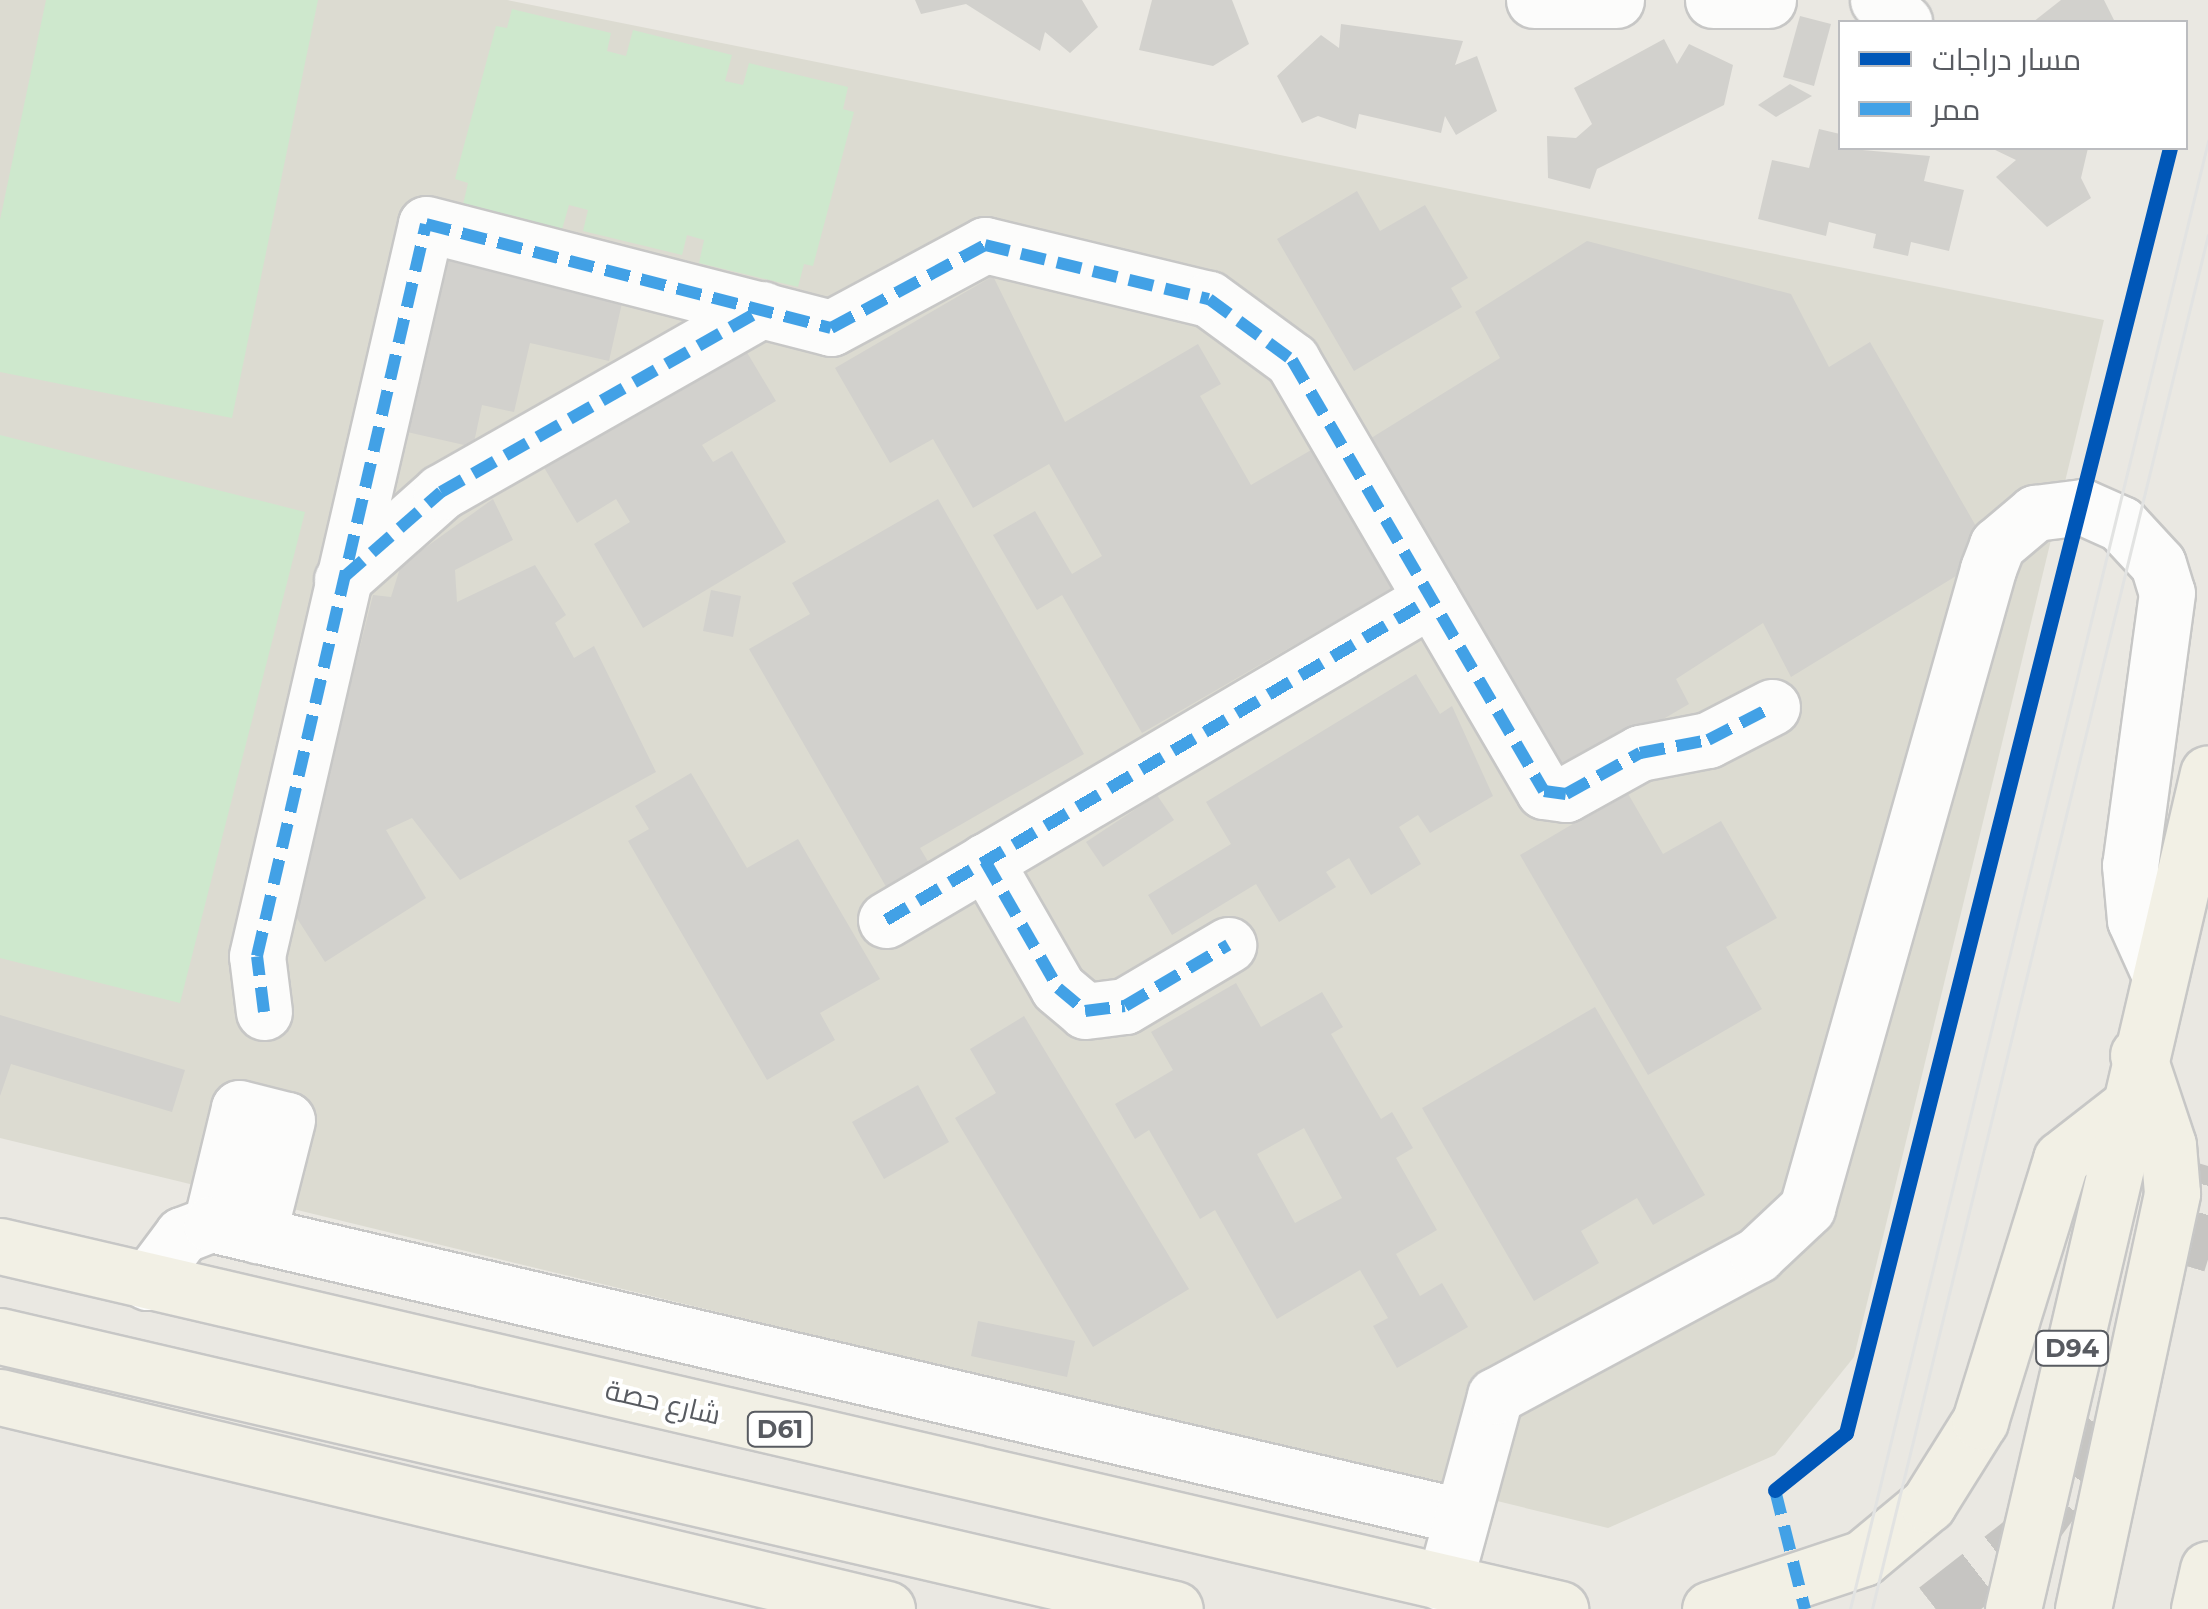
<!DOCTYPE html>
<html>
<head>
<meta charset="utf-8">
<style>
  body { margin:0 }
  #map { position:relative; width:2208px; height:1609px; overflow:hidden; background:#eae8e2; font-family:Montserrat,Cairo,sans-serif }
  div>[style] { position:absolute }
  [style*='--x'] { left:calc(var(--x)*1px); top:calc(var(--y)*1px); width:calc(var(--w)*1px); rotate:calc(var(--a)*1deg) }
  .education>* { inset:0; background:#dcdbd1 }
  .green>* { inset:0; background:#cee8cd }
  .building>* { inset:0; background:#d2d1cd }
  .major-tunnel>* { height:55px; margin-top:-27.5px; transform-origin:0; background:repeating-linear-gradient(90deg,#c6c5c2 0 55px,transparent 0 83px) }
  .roads { filter:drop-shadow(2px 0 #c7c7c6) drop-shadow(-2px 0 #c7c7c6) drop-shadow(0 2px #c7c7c6) drop-shadow(0 -2px #c7c7c6) }
  .minor>* { height:55px; margin:-27.5px; padding:0 27.5px; transform-origin:27.5px; border-radius:27.5px; background:#fcfcfb }
  .major>* { height:55px; margin:-27.5px; padding:0 27.5px; transform-origin:27.5px; border-radius:27.5px; background:#f2f0e5 }
  .tram>* { height:2.5px; margin:-1.25px; padding:0 1.25px; transform-origin:1.25px; border-radius:1.25px; background:#e2e3e2 }
  .quiet>* { height:12px; margin-top:-6px; transform-origin:0; background:repeating-linear-gradient(90deg,#42a1e6 0 25px,transparent 0 37px) }
  .cycleway>* { height:15px; margin:-7.5px; padding:0 7.5px; transform-origin:7.5px; border-radius:7.5px; background:#0057b8 }
  span { translate:-50% -50%; white-space:nowrap; text-align:center; line-height:1.15; -webkit-text-stroke:8px #fff; paint-order:stroke }
  .shield-label span { padding:2px 8px; background:#fff; border:2px solid; border-radius:8px; -webkit-text-stroke-width:0 }
  .shield-label { font-size:25px; color:#585b61; font-weight:700 }
  .street-label { font-size:28px; color:#585b61 }
  .legend { position:absolute; left:1838px; top:20px; width:350px; height:130px; box-sizing:border-box; background:#fff; border:2px solid #bcbdc0; margin:0; padding:12px 18px; list-style:none; font-size:30px; color:#585b61 }
  .legend li { display:flex; align-items:center; gap:20px; height:50px }
  .legend b { width:50px; border:2px solid #bcbdc0 }
</style>
</head>
<body>
<div id="map">
  <div class="education">
    <i style="clip-path:polygon(0 0,507px 0,2104px 320px,1854px 1357px,1775px 1455px,1608px 1528px,0 1138px)"></i>
  </div>
  <div class="green">
    <i style="clip-path:polygon(46px 0,318px 0,232px 418px,0 372px,0 220px)"></i>
    <i style="clip-path:polygon(512px 9px,611px 33px,607px 51px,626px 56px,633px 30px,732px 55px,725px 81px,743px 85px,749px 63px,848px 87px,843px 109px,854px 112px,813px 266px,804px 264px,798px 287px,699px 263px,704px 240px,687px 235px,682px 255px,583px 231px,588px 210px,569px 205px,561px 233px,462px 209px,468px 183px,455px 179px,496px 26px,507px 28px)"></i>
    <i style="clip-path:polygon(0 435px,305px 512px,180px 1003px,0 958px)"></i>
  </div>
  <div class="building">
    <i style="clip-path:polygon(915px 0,1082px 0,1098px 27px,1070px 53px,1045px 32px,1040px 51px,966px 4px,921px 14px)"></i>
    <i style="clip-path:polygon(1152px 0,1232px 0,1249px 44px,1213px 66px,1139px 50px)"></i>
    <i style="clip-path:polygon(2061px 0,2104px 0,2115px 22px,2033px 22px)"></i>
    <i style="clip-path:polygon(1800px 16px,1831px 24px,1814px 86px,1783px 77px)"></i>
    <i style="clip-path:polygon(1341px 24px,1463px 41px,1455px 65px,1477px 56px,1497px 111px,1456px 135px,1445px 116px,1441px 133px,1359px 114px,1356px 129px,1318px 116px,1302px 123px,1277px 76px,1321px 35px,1339px 48px)"></i>
    <i style="clip-path:polygon(1664px 39px,1677px 64px,1689px 44px,1733px 65px,1724px 105px,1597px 169px,1590px 189px,1548px 178px,1547px 136px,1576px 138px,1592px 124px,1574px 88px)"></i>
    <i style="clip-path:polygon(1790px 84px,1812px 96px,1776px 117px,1758px 105px)"></i>
    <i style="clip-path:polygon(1819px 129px,1840px 134px,1840px 148px,1930px 156px,1924px 181px,1964px 190px,1949px 251px,1911px 242px,1908px 256px,1873px 248px,1876px 234px,1829px 222px,1826px 236px,1758px 219px,1772px 160px,1809px 168px)"></i>
    <i style="clip-path:polygon(1991px 148px,2088px 148px,2081px 178px,2091px 198px,2047px 227px,1996px 177px,2016px 160px)"></i>
    <i style="clip-path:polygon(1357px 191px,1380px 231px,1425px 205px,1468px 278px,1451px 288px,1462px 307px,1354px 371px,1277px 239px)"></i>
    <i style="clip-path:polygon(1587px 241px,1791px 294px,1829px 367px,1870px 342px,1992px 554px,1791px 677px,1763px 623px,1676px 679px,1689px 704px,1564px 777px,1360px 445px,1500px 358px,1475px 312px)"></i>
    <i style="clip-path:polygon(449px 254px,624px 294px,609px 361px,530px 343px,514px 412px,482px 405px,473px 447px,407px 432px)"></i>
    <i style="clip-path:polygon(993px 276px,1065px 422px,1198px 344px,1221px 384px,1200px 396px,1251px 485px,1318px 446px,1398px 585px,1142px 733px,1062px 595px,1037px 610px,993px 535px,1035px 511px,1072px 574px,1102px 556px,1049px 464px,973px 508px,933px 439px,890px 463px,835px 368px)"></i>
    <i style="clip-path:polygon(739px 339px,776px 401px,702px 445px,713px 462px,732px 451px,786px 542px,643px 628px,594px 544px,630px 522px,616px 499px,577px 523px,539px 459px)"></i>
    <i style="clip-path:polygon(493px 499px,513px 540px,455px 570px,457px 602px,535px 565px,566px 615px,555px 623px,574px 658px,594px 646px,656px 772px,460px 880px,412px 818px,386px 830px,426px 898px,325px 962px,293px 912px,373px 595px,391px 597px,401px 565px)"></i>
    <i style="clip-path:polygon(938px 499px,1084px 754px,920px 848px,939px 880px,896px 904px,749px 649px,810px 614px,792px 583px)"></i>
    <i style="clip-path:polygon(711px 590px,741px 596px,733px 637px,703px 631px)"></i>
    <i style="clip-path:polygon(1416px 674px,1440px 714px,1452px 706px,1493px 796px,1430px 833px,1418px 815px,1399px 827px,1421px 864px,1371px 895px,1349px 858px,1326px 872px,1336px 887px,1279px 922px,1256px 884px,1172px 935px,1148px 895px,1231px 844px,1206px 802px)"></i>
    <i style="clip-path:polygon(691px 773px,747px 868px,798px 839px,880px 979px,820px 1013px,835px 1040px,767px 1080px,628px 841px,649px 829px,635px 806px)"></i>
    <i style="clip-path:polygon(1627px 792px,1663px 854px,1721px 821px,1777px 918px,1726px 947px,1762px 1009px,1648px 1075px,1520px 855px)"></i>
    <i style="clip-path:polygon(1157px 795px,1174px 820px,1103px 867px,1086px 842px)"></i>
    <i style="clip-path:polygon(evenodd,1236px 983px,1261px 1027px,1322px 992px,1343px 1027px,1331px 1034px,1381px 1119px,1392px 1112px,1413px 1148px,1396px 1158px,1437px 1230px,1396px 1254px,1420px 1296px,1442px 1283px,1468px 1327px,1397px 1368px,1373px 1326px,1388px 1318px,1360px 1270px,1277px 1319px,1215px 1210px,1200px 1219px,1149px 1130px,1135px 1139px,1115px 1104px,1173px 1070px,1151px 1032px,1236px 983px,1304px 1128px,1342px 1198px,1295px 1223px,1257px 1154px,1304px 1128px)"></i>
    <i style="clip-path:polygon(1595px 1007px,1705px 1195px,1653px 1225px,1637px 1198px,1581px 1231px,1599px 1263px,1534px 1301px,1422px 1108px)"></i>
    <i style="clip-path:polygon(0 1015px,185px 1070px,172px 1112px,11px 1064px,0 1096px)"></i>
    <i style="clip-path:polygon(1024px 1016px,1189px 1289px,1093px 1347px,955px 1118px,996px 1093px,970px 1049px)"></i>
    <i style="clip-path:polygon(918px 1085px,949px 1142px,884px 1179px,852px 1122px)"></i>
    <i style="clip-path:polygon(978px 1321px,1075px 1341px,1067px 1377px,971px 1356px)"></i>
  </div>
  <div class="major-tunnel">
    <i style="--x:2178;--y:1263;--w:102;--a:-73"></i>
    <i style="--x:1936;--y:1609;--w:110;--a:-38"></i>
    <i style="--x:2023;--y:1541;--w:170;--a:-53.6"></i>
  </div>
  <div class="roads">
    <div class="minor">
      <i style="--x:1534;--y:0;--w:82;--a:0"></i>
      <i style="--x:1713;--y:0;--w:55;--a:0"></i>
      <i style="--x:1878;--y:0;--w:34;--a:40"></i>
      <i style="--x:342;--y:580;--w:132;--a:-41.6"></i>
      <i style="--x:441;--y:492;--w:370;--a:-29.6"></i>
      <i style="--x:985;--y:861;--w:146;--a:60.1"></i>
      <i style="--x:1058;--y:988;--w:35;--a:40"></i>
      <i style="--x:1085;--y:1011;--w:40;--a:-7.1"></i>
      <i style="--x:1125;--y:1006;--w:120;--a:-30.6"></i>
      <i style="--x:886;--y:920;--w:633;--a:-30.5"></i>
      <i style="--x:264;--y:1012;--w:56;--a:-97.1"></i>
      <i style="--x:257;--y:956;--w:751;--a:-77"></i>
      <i style="--x:426;--y:224;--w:418;--a:14.4"></i>
      <i style="--x:831;--y:328;--w:175;--a:-28.3"></i>
      <i style="--x:985;--y:245;--w:230;--a:13.6"></i>
      <i style="--x:1209;--y:299;--w:103;--a:36.3"></i>
      <i style="--x:1292;--y:360;--w:499;--a:59.7"></i>
      <i style="--x:1544;--y:791;--w:22;--a:8"></i>
      <i style="--x:1566;--y:794;--w:85;--a:-29"></i>
      <i style="--x:1640;--y:753;--w:69;--a:-10.8"></i>
      <i style="--x:1708;--y:740;--w:72;--a:-27.3"></i>
      <i style="--x:211;--y:1224;--w:119;--a:-76.4"></i>
      <i style="--x:239;--y:1108;--w:49;--a:14"></i>
      <i style="--x:287;--y:1120;--w:119;--a:104.2"></i>
      <i style="--x:147;--y:1282;--w:59;--a:-53.3"></i>
      <i style="--x:182;--y:1235;--w:31;--a:-21"></i>
      <i style="--x:211;--y:1224;--w:1283;--a:13.16"></i>
      <i style="--x:1444;--y:1584;--w:195;--a:-74.8"></i>
      <i style="--x:1495;--y:1396;--w:298;--a:-28.3"></i>
      <i style="--x:1757;--y:1255;--w:69;--a:-43.2"></i>
      <i style="--x:1807;--y:1208;--w:664;--a:-74.18"></i>
      <i style="--x:1988;--y:569;--w:26;--a:-69"></i>
      <i style="--x:1997;--y:545;--w:50;--a:-40.1"></i>
      <i style="--x:2035;--y:513;--w:48;--a:-7.1"></i>
      <i style="--x:2083;--y:507;--w:42;--a:24.1"></i>
      <i style="--x:2121;--y:524;--w:54;--a:47.2"></i>
      <i style="--x:2158;--y:564;--w:30;--a:73"></i>
      <i style="--x:2167;--y:593;--w:275;--a:97.7"></i>
      <i style="--x:2130;--y:865;--w:55;--a:84.8"></i>
      <i style="--x:2135;--y:920;--w:56;--a:65.7"></i>
    </div>
    <div class="major">
      <i style="--x:0;--y:1246;--w:1602;--a:13.1"></i>
      <i style="--x:0;--y:1336;--w:1206;--a:13.08"></i>
      <i style="--x:0;--y:1397;--w:912;--a:13.44"></i>
      <i style="--x:1710;--y:1609;--w:161;--a:-18.4"></i>
      <i style="--x:1863;--y:1558;--w:85;--a:-39.7"></i>
      <i style="--x:1928;--y:1504;--w:98;--a:-57.9"></i>
      <i style="--x:1980;--y:1421;--w:274;--a:-72.8"></i>
      <i style="--x:2061;--y:1159;--w:81;--a:-38"></i>
      <i style="--x:2013;--y:1609;--w:858;--a:-76.87"></i>
      <i style="--x:2083;--y:1609;--w:425;--a:-77.9"></i>
      <i style="--x:2172;--y:1193;--w:48;--a:-94.8"></i>
      <i style="--x:2168;--y:1145;--w:95;--a:-108.4"></i>
      <i style="--x:2199;--y:1609;--w:41;--a:-77.3"></i>
    </div>
  </div>
  <div class="tram">
    <i style="--x:1850;--y:1609;--w:1511;--a:-76.29"></i>
    <i style="--x:1872;--y:1609;--w:1414;--a:-76.26"></i>
  </div>
  <div class="quiet">
    <i style="--x:344;--y:577;--w:129;--a:-41.2"></i>
    <i style="--x:441;--y:492;--w:370;--a:-29.6"></i>
    <i style="--x:985;--y:861;--w:146;--a:60.1"></i>
    <i style="--x:1058;--y:988;--w:35;--a:40"></i>
    <i style="--x:1085;--y:1011;--w:40;--a:-7.1"></i>
    <i style="--x:1125;--y:1006;--w:120;--a:-30.6"></i>
    <i style="--x:886;--y:920;--w:633;--a:-30.5"></i>
    <i style="--x:264;--y:1012;--w:56;--a:-97.1"></i>
    <i style="--x:257;--y:956;--w:751;--a:-77"></i>
    <i style="--x:426;--y:224;--w:418;--a:14.4"></i>
    <i style="--x:831;--y:328;--w:175;--a:-28.3"></i>
    <i style="--x:985;--y:245;--w:230;--a:13.6"></i>
    <i style="--x:1209;--y:299;--w:103;--a:36.3"></i>
    <i style="--x:1292;--y:360;--w:499;--a:59.7"></i>
    <i style="--x:1544;--y:791;--w:22;--a:8"></i>
    <i style="--x:1566;--y:794;--w:85;--a:-29"></i>
    <i style="--x:1640;--y:753;--w:69;--a:-10.8"></i>
    <i style="--x:1708;--y:740;--w:72;--a:-27.3"></i>
    <i style="--x:1775;--y:1490;--w:123;--a:75.9"></i>
  </div>
  <div class="cycleway">
    <i style="--x:1775;--y:1490;--w:91;--a:-38.8"></i>
    <i style="--x:1846;--y:1433;--w:1325;--a:-75.85"></i>
  </div>
  <div class="shield-label">
    <span style="left:2072px;top:1348px">D94</span>
    <span style="left:780px;top:1429px">D61</span>
  </div>
  <div class="street-label">
    <span style="left:663px;top:1402px;rotate:13deg">شارع حصة</span>
  </div>
  <ul class="legend">
  <li><b style="height:12px;background:#0057b8"></b>مسار دراجات</li>
  <li><b style="height:12px;background:#42a1e6"></b>ممر</li>
  </ul>
</div>
</body>
</html>
